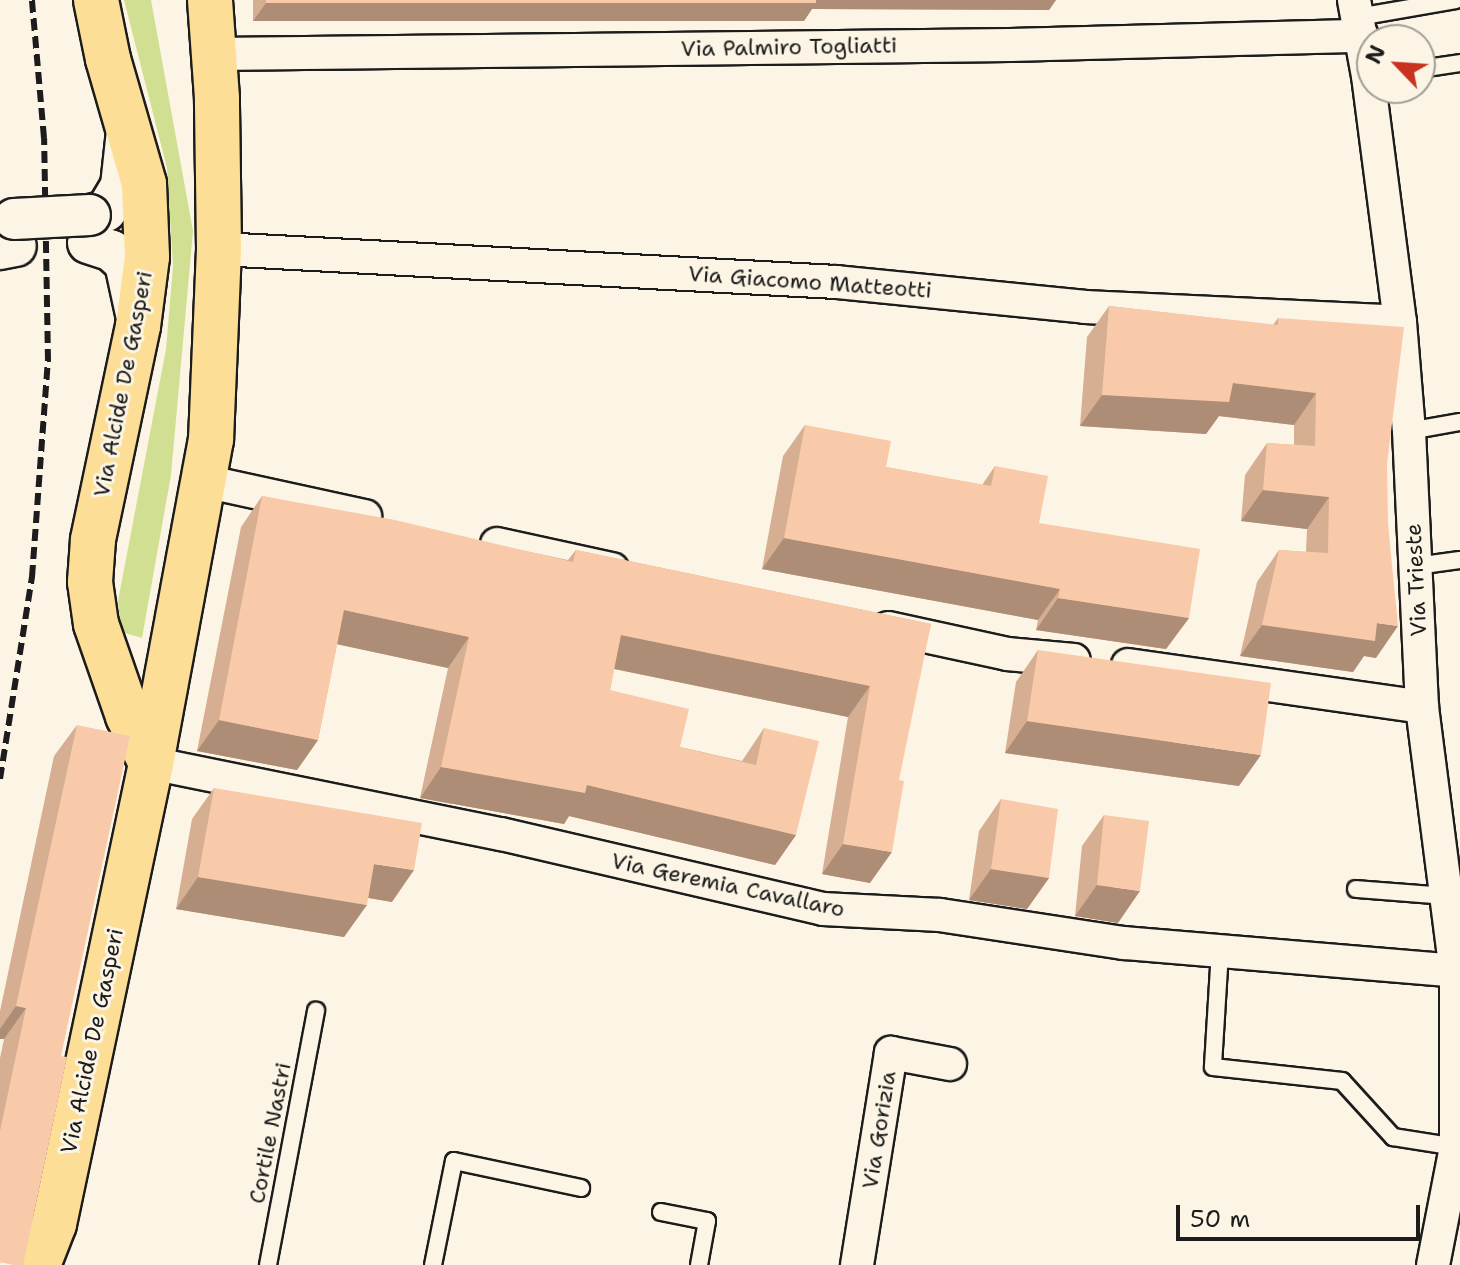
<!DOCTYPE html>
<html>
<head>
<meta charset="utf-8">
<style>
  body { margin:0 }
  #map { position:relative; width:1460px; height:1265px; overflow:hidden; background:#fcf5e5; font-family:"Shantell Sans",sans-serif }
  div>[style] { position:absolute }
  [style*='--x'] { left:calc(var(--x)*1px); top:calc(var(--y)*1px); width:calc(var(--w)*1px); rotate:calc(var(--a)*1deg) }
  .green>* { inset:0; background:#d1df93 }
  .roads { filter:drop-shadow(2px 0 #1c1c1c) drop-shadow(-2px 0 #1c1c1c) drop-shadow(0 2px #1c1c1c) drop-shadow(0 -2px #1c1c1c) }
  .service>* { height:16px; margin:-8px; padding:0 8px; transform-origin:8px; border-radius:8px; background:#fcf5e5 }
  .minor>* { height:32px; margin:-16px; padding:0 16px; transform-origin:16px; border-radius:16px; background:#fcf5e5 }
  .tertiary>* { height:40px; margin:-20px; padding:0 20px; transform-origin:20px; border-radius:20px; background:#fcf5e5 }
  .primary>* { height:44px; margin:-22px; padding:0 22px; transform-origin:22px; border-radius:22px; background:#fcde96 }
  .rail>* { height:6px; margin-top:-3px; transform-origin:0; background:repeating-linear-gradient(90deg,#1c1c1c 0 12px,transparent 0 18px) }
  .bridges { filter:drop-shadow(2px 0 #1c1c1c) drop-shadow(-2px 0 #1c1c1c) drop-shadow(0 2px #1c1c1c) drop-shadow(0 -2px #1c1c1c) }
  .tertiary-bridge>* { height:40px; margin:-20px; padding:0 20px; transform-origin:20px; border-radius:20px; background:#fcf5e5 }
  .wall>* { inset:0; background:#d6ae91 }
  .shaded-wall>* { inset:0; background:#ae8d76 }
  .building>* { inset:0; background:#f9caa9 }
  span { translate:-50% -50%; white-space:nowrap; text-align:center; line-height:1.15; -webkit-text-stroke:6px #fcf5e5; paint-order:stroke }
  .street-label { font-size:22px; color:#1c1c1c }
  .north { position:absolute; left:1356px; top:24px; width:80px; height:80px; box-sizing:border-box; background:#fcf5e5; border:2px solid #a29e95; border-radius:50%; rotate:295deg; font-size:22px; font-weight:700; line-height:32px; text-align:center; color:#1c1c1c }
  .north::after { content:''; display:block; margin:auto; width:28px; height:36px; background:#c8321e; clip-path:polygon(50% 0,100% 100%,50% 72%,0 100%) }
  .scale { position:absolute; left:1176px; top:1205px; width:244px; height:36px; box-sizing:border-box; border:4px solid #1c1c1c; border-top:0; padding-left:10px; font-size:24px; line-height:28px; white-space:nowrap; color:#1c1c1c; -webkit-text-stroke:6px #fcf5e5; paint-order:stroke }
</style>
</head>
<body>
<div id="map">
  <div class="green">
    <i style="clip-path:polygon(124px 0,151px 0,193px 231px,171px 475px,142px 638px,121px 632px,118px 601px,166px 349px,173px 266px,167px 168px)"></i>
  </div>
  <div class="roads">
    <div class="service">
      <i style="--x:1358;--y:17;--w:99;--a:-9.8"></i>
      <i style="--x:1420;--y:69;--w:40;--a:-8.5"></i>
      <i style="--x:1409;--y:431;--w:52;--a:-10"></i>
      <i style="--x:1416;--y:566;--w:44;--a:-7.8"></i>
      <i style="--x:1356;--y:889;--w:92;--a:4.4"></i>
      <i style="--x:1220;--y:951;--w:116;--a:93.5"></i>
      <i style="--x:1213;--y:1067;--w:130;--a:6.2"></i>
      <i style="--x:1342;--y:1081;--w:76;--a:47.7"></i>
      <i style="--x:1393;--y:1137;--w:64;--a:9"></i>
      <i style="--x:661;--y:1212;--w:47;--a:11.1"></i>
      <i style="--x:707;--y:1221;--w:45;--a:100.3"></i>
      <i style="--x:268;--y:1265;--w:259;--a:-79.3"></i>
      <i style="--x:433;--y:1265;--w:106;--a:-78.6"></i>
      <i style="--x:454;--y:1161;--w:130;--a:12"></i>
    </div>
    <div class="minor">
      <i style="--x:1354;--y:0;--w:77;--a:79.6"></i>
      <i style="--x:1368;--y:76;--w:248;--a:82.6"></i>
      <i style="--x:1400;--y:322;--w:109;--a:85.3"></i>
      <i style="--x:1409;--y:431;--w:276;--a:87.3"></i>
      <i style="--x:1422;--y:707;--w:266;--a:82.7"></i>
      <i style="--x:1456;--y:971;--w:176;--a:90"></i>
      <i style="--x:1456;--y:1147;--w:120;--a:101"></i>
      <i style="--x:215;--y:54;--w:795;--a:-0.65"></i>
      <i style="--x:1010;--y:45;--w:352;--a:-1.5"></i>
      <i style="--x:219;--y:249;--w:618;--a:3.06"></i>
      <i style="--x:836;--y:282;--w:250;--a:5.7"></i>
      <i style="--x:1085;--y:307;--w:315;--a:2.7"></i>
      <i style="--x:204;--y:481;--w:165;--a:12.3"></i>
      <i style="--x:497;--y:544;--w:118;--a:12.3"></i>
      <i style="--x:888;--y:628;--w:122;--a:12.3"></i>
      <i style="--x:1007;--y:654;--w:67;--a:5.1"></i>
      <i style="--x:1128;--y:665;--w:297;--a:8.1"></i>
      <i style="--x:151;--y:763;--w:357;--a:11.5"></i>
      <i style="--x:501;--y:834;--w:331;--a:13.1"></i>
      <i style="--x:823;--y:909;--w:117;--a:2.9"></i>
      <i style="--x:940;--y:915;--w:186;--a:8.7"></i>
      <i style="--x:1124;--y:943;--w:333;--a:4.8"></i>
      <i style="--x:857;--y:1265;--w:215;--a:-80.9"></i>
      <i style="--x:891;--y:1053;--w:60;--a:10.6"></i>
    </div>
    <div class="tertiary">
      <i style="--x:90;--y:215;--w:16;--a:-14"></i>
      <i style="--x:106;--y:211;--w:29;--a:-59"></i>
      <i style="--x:121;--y:186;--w:55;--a:-83.8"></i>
      <i style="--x:88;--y:243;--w:25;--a:18"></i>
      <i style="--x:112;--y:251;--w:18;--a:43"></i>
      <i style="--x:125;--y:263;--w:52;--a:77.8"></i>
      <i style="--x:0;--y:249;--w:16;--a:-11"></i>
    </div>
    <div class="primary">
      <i style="--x:96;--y:0;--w:60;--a:78.5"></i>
      <i style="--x:108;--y:59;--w:130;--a:73.9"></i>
      <i style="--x:144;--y:184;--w:73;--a:87.6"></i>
      <i style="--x:147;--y:257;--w:70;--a:97.4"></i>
      <i style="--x:138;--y:326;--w:219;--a:101.9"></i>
      <i style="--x:93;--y:540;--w:42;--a:94.1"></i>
      <i style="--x:90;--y:582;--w:42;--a:81.9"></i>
      <i style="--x:96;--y:624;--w:97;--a:70.8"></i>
      <i style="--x:128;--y:716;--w:52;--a:63.9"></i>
      <i style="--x:38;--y:1265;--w:44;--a:-68.7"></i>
      <i style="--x:54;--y:1224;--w:471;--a:-78.1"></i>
      <i style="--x:151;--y:763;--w:329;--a:-79.5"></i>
      <i style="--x:211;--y:440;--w:191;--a:-87.6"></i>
      <i style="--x:219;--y:249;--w:151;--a:-90.8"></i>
      <i style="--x:217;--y:98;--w:98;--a:-94.1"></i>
    </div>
  </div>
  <div class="rail">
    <i style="--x:0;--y:779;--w:205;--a:-81"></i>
    <i style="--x:32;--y:577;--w:217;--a:-85.8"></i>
    <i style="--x:48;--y:361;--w:223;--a:-91"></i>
    <i style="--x:44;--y:138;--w:139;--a:-95"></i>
  </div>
  <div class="bridges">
    <div class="tertiary-bridge">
      <i style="--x:14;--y:219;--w:76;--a:-3"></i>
    </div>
  </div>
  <div class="wall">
    <i style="clip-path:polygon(253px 0,1056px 0,1049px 10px,812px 9px,804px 21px,253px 21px)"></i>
    <i style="clip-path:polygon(1109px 306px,1273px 325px,1278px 318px,1387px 464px,1376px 658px,1364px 656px,1353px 672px,1240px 656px,1257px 582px,1279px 550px,1306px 552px,1307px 529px,1241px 521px,1245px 475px,1267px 443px,1294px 445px,1294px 425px,1219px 416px,1206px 434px,1080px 426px,1087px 337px)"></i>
    <i style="clip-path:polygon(805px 425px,886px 467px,982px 485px,995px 466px,1039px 523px,1189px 618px,1166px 649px,1036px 630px,1038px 620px,762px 569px,783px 456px)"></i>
    <i style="clip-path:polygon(262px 496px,568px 560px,576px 550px,931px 624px,870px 883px,822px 874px,848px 717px,614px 669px,610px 690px,680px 747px,742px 761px,764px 728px,796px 835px,775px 865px,569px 816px,564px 824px,420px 798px,448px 668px,337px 644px,318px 740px,297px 770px,197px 751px,241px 527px)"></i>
    <i style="clip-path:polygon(1038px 650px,1239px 786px,1005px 753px,1016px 682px)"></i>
    <i style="clip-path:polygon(77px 725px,0 1265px,0 1058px,4px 1039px,0 1039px,0 1011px,54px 756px)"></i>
    <i style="clip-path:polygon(214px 788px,392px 902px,368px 898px,344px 937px,176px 909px,192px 819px)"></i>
    <i style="clip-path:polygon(1001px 799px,1049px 878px,1027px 909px,969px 900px,979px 831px)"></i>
    <i style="clip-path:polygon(1104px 815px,1118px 923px,1075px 916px,1082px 846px)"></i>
  </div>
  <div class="shaded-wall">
    <i style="clip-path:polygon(810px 0,1056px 0,1049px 10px,812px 9px,804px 21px,253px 21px,266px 3px)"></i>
    <i style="clip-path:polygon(1233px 383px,1316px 393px,1294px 425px,1219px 416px,1206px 434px,1080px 426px,1102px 395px)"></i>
    <i style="clip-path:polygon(1263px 490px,1329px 497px,1307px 529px,1241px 521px)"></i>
    <i style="clip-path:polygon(784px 538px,1060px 589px,1038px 620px,762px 569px)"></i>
    <i style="clip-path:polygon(1058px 598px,1189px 618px,1166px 649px,1036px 630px)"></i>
    <i style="clip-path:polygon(344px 610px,469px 637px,448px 668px,322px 641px)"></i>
    <i style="clip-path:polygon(1377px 623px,1398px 626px,1376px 658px,1364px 656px,1353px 672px,1240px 656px,1262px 625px)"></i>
    <i style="clip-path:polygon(621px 635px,870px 686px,848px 717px,600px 666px)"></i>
    <i style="clip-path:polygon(219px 720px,318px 740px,297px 770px,197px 751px)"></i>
    <i style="clip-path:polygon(1027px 721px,1261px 755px,1239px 786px,1005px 753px)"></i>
    <i style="clip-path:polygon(441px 767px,587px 785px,796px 835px,775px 865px,569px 816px,564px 824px,420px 798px)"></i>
    <i style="clip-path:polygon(843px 844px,892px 852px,870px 883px,822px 874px)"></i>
    <i style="clip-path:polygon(374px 864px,414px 870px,392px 902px,352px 895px)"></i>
    <i style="clip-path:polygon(991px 869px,1049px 878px,1027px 909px,969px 900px)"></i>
    <i style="clip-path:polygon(198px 877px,367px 905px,344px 937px,176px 909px)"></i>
    <i style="clip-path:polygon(1097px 885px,1140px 891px,1118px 923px,1075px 916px)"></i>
    <i style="clip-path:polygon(16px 1006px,26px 1008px,4px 1039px,0 1039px,0 1029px)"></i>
  </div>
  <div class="building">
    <i style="clip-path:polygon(266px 0,816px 0,816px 3px,266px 3px)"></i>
    <i style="clip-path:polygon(1109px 306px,1278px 325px,1278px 318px,1404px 327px,1387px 464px,1388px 524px,1398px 626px,1377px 623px,1375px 641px,1262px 625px,1279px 550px,1328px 553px,1329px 497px,1263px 490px,1267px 443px,1315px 446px,1316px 393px,1233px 383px,1229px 402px,1102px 395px)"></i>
    <i style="clip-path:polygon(805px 425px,891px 441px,886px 467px,991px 486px,995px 466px,1048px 476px,1039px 523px,1200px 549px,1189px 618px,1058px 598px,1060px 589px,784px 538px)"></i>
    <i style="clip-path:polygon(262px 496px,395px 520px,573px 562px,576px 550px,931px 624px,899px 780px,904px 781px,892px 852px,843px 844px,870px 686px,621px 635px,610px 690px,689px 709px,680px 747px,756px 765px,764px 728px,819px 741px,796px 835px,587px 785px,585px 793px,441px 767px,469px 637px,344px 610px,318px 740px,219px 720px)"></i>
    <i style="clip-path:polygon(1038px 650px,1271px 683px,1261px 755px,1027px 721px)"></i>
    <i style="clip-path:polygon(77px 725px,130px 736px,61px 1056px,67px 1057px,23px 1265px,13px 1265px,0 1262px,0 1131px,26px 1008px,16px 1006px)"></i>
    <i style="clip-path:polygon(214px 788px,422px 823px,414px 870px,374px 864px,367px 905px,198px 877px)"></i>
    <i style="clip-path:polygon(1001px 799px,1058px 809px,1049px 878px,991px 869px)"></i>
    <i style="clip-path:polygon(1104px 815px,1149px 821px,1140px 891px,1097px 885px)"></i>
  </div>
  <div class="street-label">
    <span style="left:789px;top:47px;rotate:-1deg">Via Palmiro Togliatti</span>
    <span style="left:810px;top:282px;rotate:4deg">Via Giacomo Matteotti</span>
    <span style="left:123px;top:384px;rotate:-79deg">Via Alcide De Gasperi</span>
    <span style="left:1416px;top:580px;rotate:-93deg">Via Trieste</span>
    <span style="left:728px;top:885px;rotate:12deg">Via Geremia Cavallaro</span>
    <span style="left:92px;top:1041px;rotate:-78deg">Via Alcide De Gasperi</span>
    <span style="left:879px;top:1130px;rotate:-81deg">Via Gorizia</span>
    <span style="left:270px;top:1133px;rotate:-79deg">Cortile Nastri</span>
  </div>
  <div class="north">N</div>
  <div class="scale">50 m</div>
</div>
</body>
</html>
